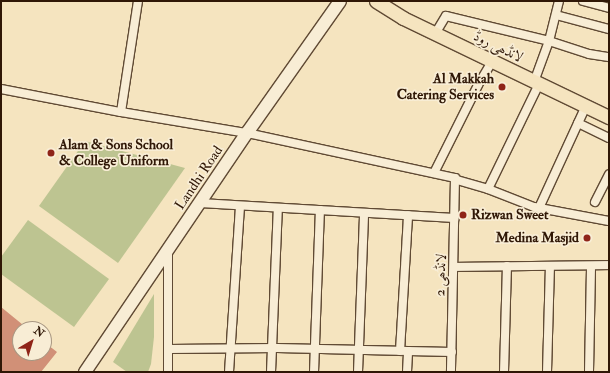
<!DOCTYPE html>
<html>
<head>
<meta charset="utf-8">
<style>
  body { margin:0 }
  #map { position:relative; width:610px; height:373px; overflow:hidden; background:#f5e4bf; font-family:"IM FELL Double Pica",Amiri,serif }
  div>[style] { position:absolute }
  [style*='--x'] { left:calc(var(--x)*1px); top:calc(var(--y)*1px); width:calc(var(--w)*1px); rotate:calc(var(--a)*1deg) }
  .green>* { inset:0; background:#bdc491 }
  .building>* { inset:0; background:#d19077 }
  .roads { filter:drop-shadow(1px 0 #604a34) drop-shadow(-1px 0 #604a34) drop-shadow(0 1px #604a34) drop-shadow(0 -1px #604a34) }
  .street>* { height:8px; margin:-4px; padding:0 4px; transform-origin:4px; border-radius:4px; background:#f8edd5 }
  .secondary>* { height:12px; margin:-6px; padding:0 6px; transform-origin:6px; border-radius:6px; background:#f8edd5 }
  .primary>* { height:13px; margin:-6.5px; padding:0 6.5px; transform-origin:6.5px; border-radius:6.5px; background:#f5e4bf }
  .dots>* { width:11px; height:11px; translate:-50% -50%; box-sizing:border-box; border:2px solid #f8edd5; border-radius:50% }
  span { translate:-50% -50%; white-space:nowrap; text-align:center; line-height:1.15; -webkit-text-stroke:3.5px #f8edd5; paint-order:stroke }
  .street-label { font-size:14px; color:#2f1706 }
  .poi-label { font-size:14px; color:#2f1706; font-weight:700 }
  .right { translate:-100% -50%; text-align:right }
  .left { translate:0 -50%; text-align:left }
  .frame { position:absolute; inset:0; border:2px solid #2f1706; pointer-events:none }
  .north { position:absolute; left:12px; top:321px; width:40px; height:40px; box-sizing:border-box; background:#f8edd5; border:1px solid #a89782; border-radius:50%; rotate:38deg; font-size:11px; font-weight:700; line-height:16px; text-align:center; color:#2f1706 }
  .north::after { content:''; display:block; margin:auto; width:14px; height:18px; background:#8f2418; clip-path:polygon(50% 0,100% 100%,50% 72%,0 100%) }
</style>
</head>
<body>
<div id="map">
  <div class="green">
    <i style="clip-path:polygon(85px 141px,185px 168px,118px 263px,39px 206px)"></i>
    <i style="clip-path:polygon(28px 220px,109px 279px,74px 327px,1px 274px,1px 257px)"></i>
    <i style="clip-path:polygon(154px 294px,154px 337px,151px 364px,148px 372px,127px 372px,113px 362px)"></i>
  </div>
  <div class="building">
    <i style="clip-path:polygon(1px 307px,28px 329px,20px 329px,20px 353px,44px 353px,44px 342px,57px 352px,41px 372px,1px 372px)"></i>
  </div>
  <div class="roads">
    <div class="street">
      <i style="--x:583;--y:1;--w:27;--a:15"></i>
      <i style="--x:556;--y:15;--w:55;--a:14.8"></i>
      <i style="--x:435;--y:34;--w:21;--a:-59"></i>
      <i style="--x:446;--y:16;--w:106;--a:13.6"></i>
      <i style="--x:549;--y:41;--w:42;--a:18"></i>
      <i style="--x:589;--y:54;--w:20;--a:9"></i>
      <i style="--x:534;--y:82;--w:44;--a:-69.9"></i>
      <i style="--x:549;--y:41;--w:41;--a:-76"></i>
      <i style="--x:1;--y:89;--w:122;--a:10.9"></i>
      <i style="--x:121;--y:112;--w:128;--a:9.5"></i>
      <i style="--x:247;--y:133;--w:213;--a:12.2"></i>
      <i style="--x:455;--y:178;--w:194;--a:91.2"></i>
      <i style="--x:121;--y:112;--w:112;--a:-81.3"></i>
      <i style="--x:578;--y:123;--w:34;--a:26"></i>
      <i style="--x:434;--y:173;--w:98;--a:-63.4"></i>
      <i style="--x:478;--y:85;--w:27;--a:-59"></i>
      <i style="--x:457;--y:180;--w:32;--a:16"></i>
      <i style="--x:488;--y:189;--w:117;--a:-64.1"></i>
      <i style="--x:488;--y:189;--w:49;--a:21.4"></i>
      <i style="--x:534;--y:207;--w:76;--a:10.6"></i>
      <i style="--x:595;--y:202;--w:31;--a:-63"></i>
      <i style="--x:200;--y:203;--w:255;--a:3.4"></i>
      <i style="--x:539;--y:208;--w:112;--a:-65.3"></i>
      <i style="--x:454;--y:267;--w:155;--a:-0.7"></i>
      <i style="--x:169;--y:349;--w:108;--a:-0.5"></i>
      <i style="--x:277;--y:348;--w:175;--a:1.3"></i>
      <i style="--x:400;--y:351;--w:136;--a:-86.6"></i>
      <i style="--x:168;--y:372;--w:121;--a:-90"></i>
      <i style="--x:229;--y:372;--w:166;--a:-86.2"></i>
      <i style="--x:271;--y:372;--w:164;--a:-87.6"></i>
      <i style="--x:314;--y:372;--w:162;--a:-87.9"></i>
      <i style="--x:358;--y:372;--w:159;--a:-87.8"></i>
      <i style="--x:407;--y:372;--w:21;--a:-87"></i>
      <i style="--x:504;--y:372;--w:106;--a:-88.4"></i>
      <i style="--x:547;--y:372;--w:106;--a:-88.4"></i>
      <i style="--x:589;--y:372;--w:106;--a:-88.9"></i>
    </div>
    <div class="secondary">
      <i style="--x:85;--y:372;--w:289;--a:-55.9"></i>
      <i style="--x:247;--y:133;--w:161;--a:-54.8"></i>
    </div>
    <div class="primary">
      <i style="--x:376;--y:1;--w:32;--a:32"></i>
      <i style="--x:403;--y:18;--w:229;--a:25.7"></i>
    </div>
  </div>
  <div class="dots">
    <i style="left:502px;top:87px;background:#8f2418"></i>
    <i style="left:51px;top:153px;background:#8f2418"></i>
    <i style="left:463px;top:215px;background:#8f2418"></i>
    <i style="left:587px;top:238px;background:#8f2418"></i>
  </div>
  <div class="street-label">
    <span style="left:498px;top:47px;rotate:26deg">لانڈھی روڈ</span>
    <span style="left:199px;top:178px;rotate:-56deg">Landhi Road</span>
    <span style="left:441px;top:275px;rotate:-88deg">لانڈھی 2</span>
  </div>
  <div class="poi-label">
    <span class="right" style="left:494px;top:87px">Al Makkah<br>Catering Services</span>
    <span class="left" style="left:59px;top:153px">Alam &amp; Sons School<br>&amp; College Uniform</span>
    <span class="left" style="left:471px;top:215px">Rizwan Sweet</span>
    <span class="right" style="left:579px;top:238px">Medina Masjid</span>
  </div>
  <div class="frame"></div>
  <div class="north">N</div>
</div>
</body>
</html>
